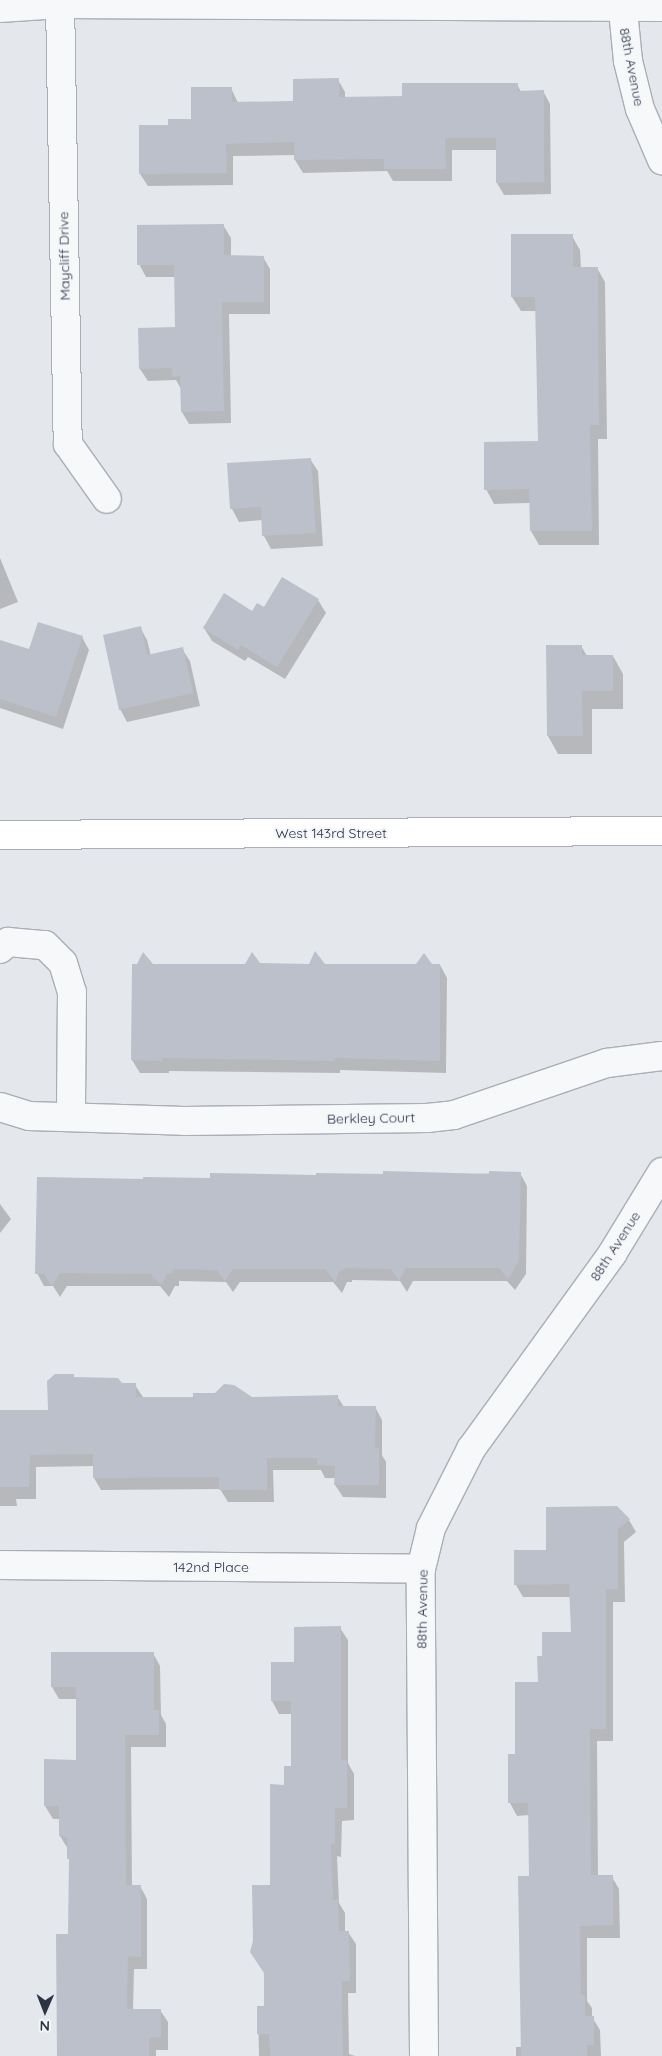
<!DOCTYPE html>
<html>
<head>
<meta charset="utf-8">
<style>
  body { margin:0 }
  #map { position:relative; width:662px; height:2056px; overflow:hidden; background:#e4e7ec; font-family:Quicksand,sans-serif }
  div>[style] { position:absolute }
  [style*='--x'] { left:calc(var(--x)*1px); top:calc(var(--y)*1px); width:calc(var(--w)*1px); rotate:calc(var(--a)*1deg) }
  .shadow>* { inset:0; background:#0003 }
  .building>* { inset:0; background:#bbc0ca }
  .roads { filter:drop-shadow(1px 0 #a9aeb7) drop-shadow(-1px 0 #a9aeb7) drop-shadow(0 1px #a9aeb7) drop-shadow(0 -1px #a9aeb7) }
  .street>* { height:28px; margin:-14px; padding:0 14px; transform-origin:14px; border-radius:14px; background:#f7f8fa }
  .secondary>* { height:28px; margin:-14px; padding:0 14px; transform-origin:14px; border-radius:14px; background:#fff }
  span { translate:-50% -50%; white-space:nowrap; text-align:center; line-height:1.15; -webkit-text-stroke:4.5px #f4f6f9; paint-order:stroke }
  .street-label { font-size:14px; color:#2b3445 }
  .north { position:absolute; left:20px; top:1986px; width:50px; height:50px; -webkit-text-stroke:4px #f4f6f9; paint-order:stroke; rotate:181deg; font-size:14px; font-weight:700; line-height:20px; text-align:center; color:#2b3445 }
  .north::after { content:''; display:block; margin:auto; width:18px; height:22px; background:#2b3445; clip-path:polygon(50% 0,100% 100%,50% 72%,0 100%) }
</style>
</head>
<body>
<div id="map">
  <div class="shadow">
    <i style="clip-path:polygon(338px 80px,345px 92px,345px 98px,404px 98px,517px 84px,521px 92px,543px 91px,550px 104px,551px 194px,504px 195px,497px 183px,497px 150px,452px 150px,452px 181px,393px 181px,387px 171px,303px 173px,295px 160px,295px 155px,233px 156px,233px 185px,148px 186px,140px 174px,170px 126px,193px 120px,231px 88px,238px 103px,294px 102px)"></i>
    <i style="clip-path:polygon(223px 225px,231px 238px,231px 257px,263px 257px,270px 269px,270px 314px,229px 314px,231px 423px,189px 424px,182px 412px,181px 389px,176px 380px,148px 381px,140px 369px,176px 328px,176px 277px,146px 277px,139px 264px)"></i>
    <i style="clip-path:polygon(572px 236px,580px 250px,581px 268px,597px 268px,605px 282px,607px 439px,598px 439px,599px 545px,539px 545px,531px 531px,531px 503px,494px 504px,486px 489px,539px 443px,537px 311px,521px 311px,512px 297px)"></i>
    <i style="clip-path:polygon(310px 459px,318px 471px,323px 546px,271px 549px,264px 536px,263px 520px,239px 522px,232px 509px,229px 464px)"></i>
    <i style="clip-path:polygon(0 558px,18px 602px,0 609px)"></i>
    <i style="clip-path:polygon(283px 578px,318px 600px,326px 613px,285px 679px,248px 657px,245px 661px,212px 641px,204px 628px,264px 609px)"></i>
    <i style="clip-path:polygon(140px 627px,147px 640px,151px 656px,182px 649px,190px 661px,200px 706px,127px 722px,120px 709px)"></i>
    <i style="clip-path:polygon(82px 637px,89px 650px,63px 729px,0 708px,0 647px,30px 651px)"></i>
    <i style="clip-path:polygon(548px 646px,581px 646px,587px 656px,613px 656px,623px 674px,623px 709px,592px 709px,592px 754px,558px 754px,548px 736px)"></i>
    <i style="clip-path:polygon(152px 965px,440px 965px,447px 978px,446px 1073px,340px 1070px,340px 1073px,169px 1071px,169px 1073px,140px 1073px,132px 1060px)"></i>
    <i style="clip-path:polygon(520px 1173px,527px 1186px,526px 1274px,515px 1290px,507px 1281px,413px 1281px,407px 1292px,400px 1281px,352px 1280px,352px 1282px,347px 1282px,342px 1293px,333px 1282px,240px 1282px,233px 1292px,226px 1282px,179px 1281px,179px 1286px,175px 1286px,169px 1297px,160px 1286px,67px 1286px,60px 1297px,53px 1286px,44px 1286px,37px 1273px,144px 1180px)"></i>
    <i style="clip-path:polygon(0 1204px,11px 1219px,0 1233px)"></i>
    <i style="clip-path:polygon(75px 1378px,135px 1385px,143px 1397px,252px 1398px,337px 1396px,344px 1407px,375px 1407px,382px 1420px,382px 1455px,386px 1462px,386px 1498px,343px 1497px,335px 1485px,336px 1478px,325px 1478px,321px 1470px,273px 1470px,274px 1502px,228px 1502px,220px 1489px,101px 1490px,94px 1478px,94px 1466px,36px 1467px,36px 1499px,16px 1499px,17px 1506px,0 1506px,0 1412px,49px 1412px)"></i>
    <i style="clip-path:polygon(629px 1520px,636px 1532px,624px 1542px,625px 1602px,613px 1602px,613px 1741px,597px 1741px,598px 1877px,612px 1877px,619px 1889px,620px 1938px,587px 1938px,587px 2001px,592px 2008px,592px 2017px,600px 2030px,601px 2056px,516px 2056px,516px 2047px,522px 2047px,530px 1877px,529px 1815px,517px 1816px,510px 1803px,516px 1755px,539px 1683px,543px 1657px,573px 1633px,571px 1597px,523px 1597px,516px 1585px,547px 1551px)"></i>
    <i style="clip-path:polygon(340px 1628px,348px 1640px,348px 1763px,354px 1774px,354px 1820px,342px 1821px,341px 1857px,337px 1856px,339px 1903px,345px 1913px,345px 1932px,348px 1932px,356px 1944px,356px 1993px,348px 1993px,349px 2054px,355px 2056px,259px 2056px,258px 2007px,266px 2007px,271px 1886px,285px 1786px,292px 1767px,292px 1714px,279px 1714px,272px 1701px,272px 1663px,296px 1663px)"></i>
    <i style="clip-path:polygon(153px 1653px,160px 1666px,161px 1715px,166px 1724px,166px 1747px,131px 1747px,132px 1886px,140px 1886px,147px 1899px,147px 1969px,134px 1969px,133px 2010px,160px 2010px,168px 2022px,168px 2050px,156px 2050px,156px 2056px,58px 2056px,70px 1935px,70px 1862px,68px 1849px,60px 1836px,60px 1819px,53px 1819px,45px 1806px,45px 1761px,78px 1761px,77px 1699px,59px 1699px,52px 1687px)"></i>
  </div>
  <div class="building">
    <i style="clip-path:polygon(339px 78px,339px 97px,402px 96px,402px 83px,518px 83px,518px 91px,544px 90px,544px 182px,496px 183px,496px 138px,445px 138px,446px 169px,384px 169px,384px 159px,294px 160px,294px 142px,226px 144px,227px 173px,139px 174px,139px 125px,168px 125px,168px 119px,191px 119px,191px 87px,232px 87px,232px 102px,293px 101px,293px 79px)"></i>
    <i style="clip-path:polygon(224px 224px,224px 255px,264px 256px,264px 302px,222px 302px,224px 411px,181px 412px,180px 376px,172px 377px,172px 368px,139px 369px,138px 328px,175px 327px,174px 265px,137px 265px,137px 225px)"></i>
    <i style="clip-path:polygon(511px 234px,573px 234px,573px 267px,598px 267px,599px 425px,590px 425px,592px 531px,530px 531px,529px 489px,484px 490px,484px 442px,538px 441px,535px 297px,511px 297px)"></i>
    <i style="clip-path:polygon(311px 458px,316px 533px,262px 536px,261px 507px,230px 509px,227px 463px)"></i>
    <i style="clip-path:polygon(282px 577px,319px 599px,277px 667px,241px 645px,238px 650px,203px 628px,224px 593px,252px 611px,257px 603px,264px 607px)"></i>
    <i style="clip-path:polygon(38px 622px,83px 636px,56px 717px,0 699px,0 640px,29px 649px)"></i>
    <i style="clip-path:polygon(141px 626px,147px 655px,183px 647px,193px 693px,119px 710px,103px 635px)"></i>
    <i style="clip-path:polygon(546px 645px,582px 645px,582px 655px,613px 655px,613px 691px,582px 691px,583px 736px,547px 736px)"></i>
    <i style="clip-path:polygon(315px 951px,325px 964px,416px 964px,424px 953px,432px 964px,440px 964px,440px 1061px,334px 1058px,334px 1061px,162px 1058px,162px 1061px,131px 1060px,132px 964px,137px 964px,143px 952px,153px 964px,245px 964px,252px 952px,260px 963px,309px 964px)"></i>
    <i style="clip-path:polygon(383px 1171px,489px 1174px,489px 1171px,521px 1172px,519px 1261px,508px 1279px,499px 1268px,406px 1268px,399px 1281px,391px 1269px,345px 1268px,345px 1270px,340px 1270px,335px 1282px,325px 1269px,233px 1269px,225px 1281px,217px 1270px,173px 1269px,172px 1274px,167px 1274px,161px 1285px,151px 1274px,60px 1273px,52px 1286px,44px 1274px,35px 1274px,37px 1177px,143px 1179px,143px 1177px,210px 1178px,210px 1173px,316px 1175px,316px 1173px,383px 1174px)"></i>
    <i style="clip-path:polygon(55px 1374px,74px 1374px,74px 1377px,118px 1378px,122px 1383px,136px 1383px,136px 1397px,193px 1397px,193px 1393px,215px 1393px,224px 1384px,234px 1385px,252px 1397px,338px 1395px,338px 1406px,376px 1406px,375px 1448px,379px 1448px,379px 1485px,334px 1485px,335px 1466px,317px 1465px,317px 1458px,267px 1458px,267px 1490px,219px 1490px,219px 1477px,93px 1478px,93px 1454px,30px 1455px,29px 1487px,0 1487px,0 1410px,48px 1410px,47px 1381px)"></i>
    <i style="clip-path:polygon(617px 1506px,630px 1519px,618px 1529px,618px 1589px,606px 1589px,606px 1729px,590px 1729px,591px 1875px,613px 1875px,613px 1925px,580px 1926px,581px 1995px,585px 1995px,585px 2016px,594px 2016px,594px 2045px,587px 2045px,587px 2056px,521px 2056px,518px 1876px,529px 1876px,528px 1803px,508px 1803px,508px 1754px,515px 1754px,515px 1682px,538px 1682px,537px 1656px,542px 1656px,542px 1632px,571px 1632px,569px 1584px,514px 1585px,514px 1550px,546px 1550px,546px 1507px)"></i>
    <i style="clip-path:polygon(341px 1626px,341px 1760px,347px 1760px,347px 1808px,335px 1808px,335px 1844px,331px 1844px,333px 1900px,338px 1899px,339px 1931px,349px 1931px,350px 1981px,342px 1981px,343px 2056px,270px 2056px,269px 2034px,257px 2034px,257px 2006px,264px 2006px,264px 1973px,250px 1952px,253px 1941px,252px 1885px,270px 1885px,270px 1784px,284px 1785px,284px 1766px,291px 1766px,291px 1701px,271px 1701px,271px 1662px,294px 1662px,294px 1627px)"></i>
    <i style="clip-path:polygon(51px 1652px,154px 1652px,154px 1710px,159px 1710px,159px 1735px,125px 1735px,126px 1885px,141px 1885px,141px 1957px,128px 1956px,127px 2009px,161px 2009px,161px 2037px,149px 2038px,149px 2056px,57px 2056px,56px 1934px,68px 1934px,69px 1859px,67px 1859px,67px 1837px,59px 1836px,59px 1806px,44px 1806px,44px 1759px,76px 1760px,76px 1687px,51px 1687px)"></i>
  </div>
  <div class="roads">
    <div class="street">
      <i style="--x:60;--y:0;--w:444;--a:89"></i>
      <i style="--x:68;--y:444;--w:67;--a:54.7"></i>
      <i style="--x:622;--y:0;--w:61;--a:84.4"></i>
      <i style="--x:628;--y:61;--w:49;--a:76"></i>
      <i style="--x:640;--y:109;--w:56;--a:66.7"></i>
      <i style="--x:0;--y:8;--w:60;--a:-3.8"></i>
      <i style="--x:60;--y:4;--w:602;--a:0.29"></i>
      <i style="--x:0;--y:949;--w:11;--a:-41"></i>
      <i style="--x:8;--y:942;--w:37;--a:5"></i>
      <i style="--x:45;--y:945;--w:25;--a:45"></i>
      <i style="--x:63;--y:963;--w:30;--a:73"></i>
      <i style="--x:72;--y:992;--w:125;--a:90.5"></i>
      <i style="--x:0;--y:1107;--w:30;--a:17"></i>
      <i style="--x:29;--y:1116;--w:155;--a:1.8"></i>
      <i style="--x:184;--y:1121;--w:243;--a:-0.7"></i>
      <i style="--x:427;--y:1118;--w:27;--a:-6"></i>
      <i style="--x:454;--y:1115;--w:162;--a:-18.8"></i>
      <i style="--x:607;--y:1063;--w:55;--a:-7.3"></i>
      <i style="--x:0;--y:1565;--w:421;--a:0.5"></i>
      <i style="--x:424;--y:2056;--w:487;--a:-90.4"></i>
      <i style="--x:421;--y:1569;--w:42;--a:-76.3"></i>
      <i style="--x:431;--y:1528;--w:89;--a:-63.1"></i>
      <i style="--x:471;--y:1449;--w:241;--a:-54.1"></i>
      <i style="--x:612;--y:1254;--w:96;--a:-58.6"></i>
    </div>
    <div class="secondary">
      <i style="--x:0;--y:835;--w:662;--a:-0.35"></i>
    </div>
  </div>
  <div class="street-label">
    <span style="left:632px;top:67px;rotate:79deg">88th Avenue</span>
    <span style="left:64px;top:256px;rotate:-91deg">Maycliff Drive</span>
    <span style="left:331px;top:833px">West 143rd Street</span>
    <span style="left:371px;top:1118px;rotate:-1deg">Berkley Court</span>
    <span style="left:615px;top:1246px;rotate:-57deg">88th Avenue</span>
    <span style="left:211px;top:1567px">142nd Place</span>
    <span style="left:422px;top:1609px;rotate:-89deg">88th Avenue</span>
  </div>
  <div class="north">N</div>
</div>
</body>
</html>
